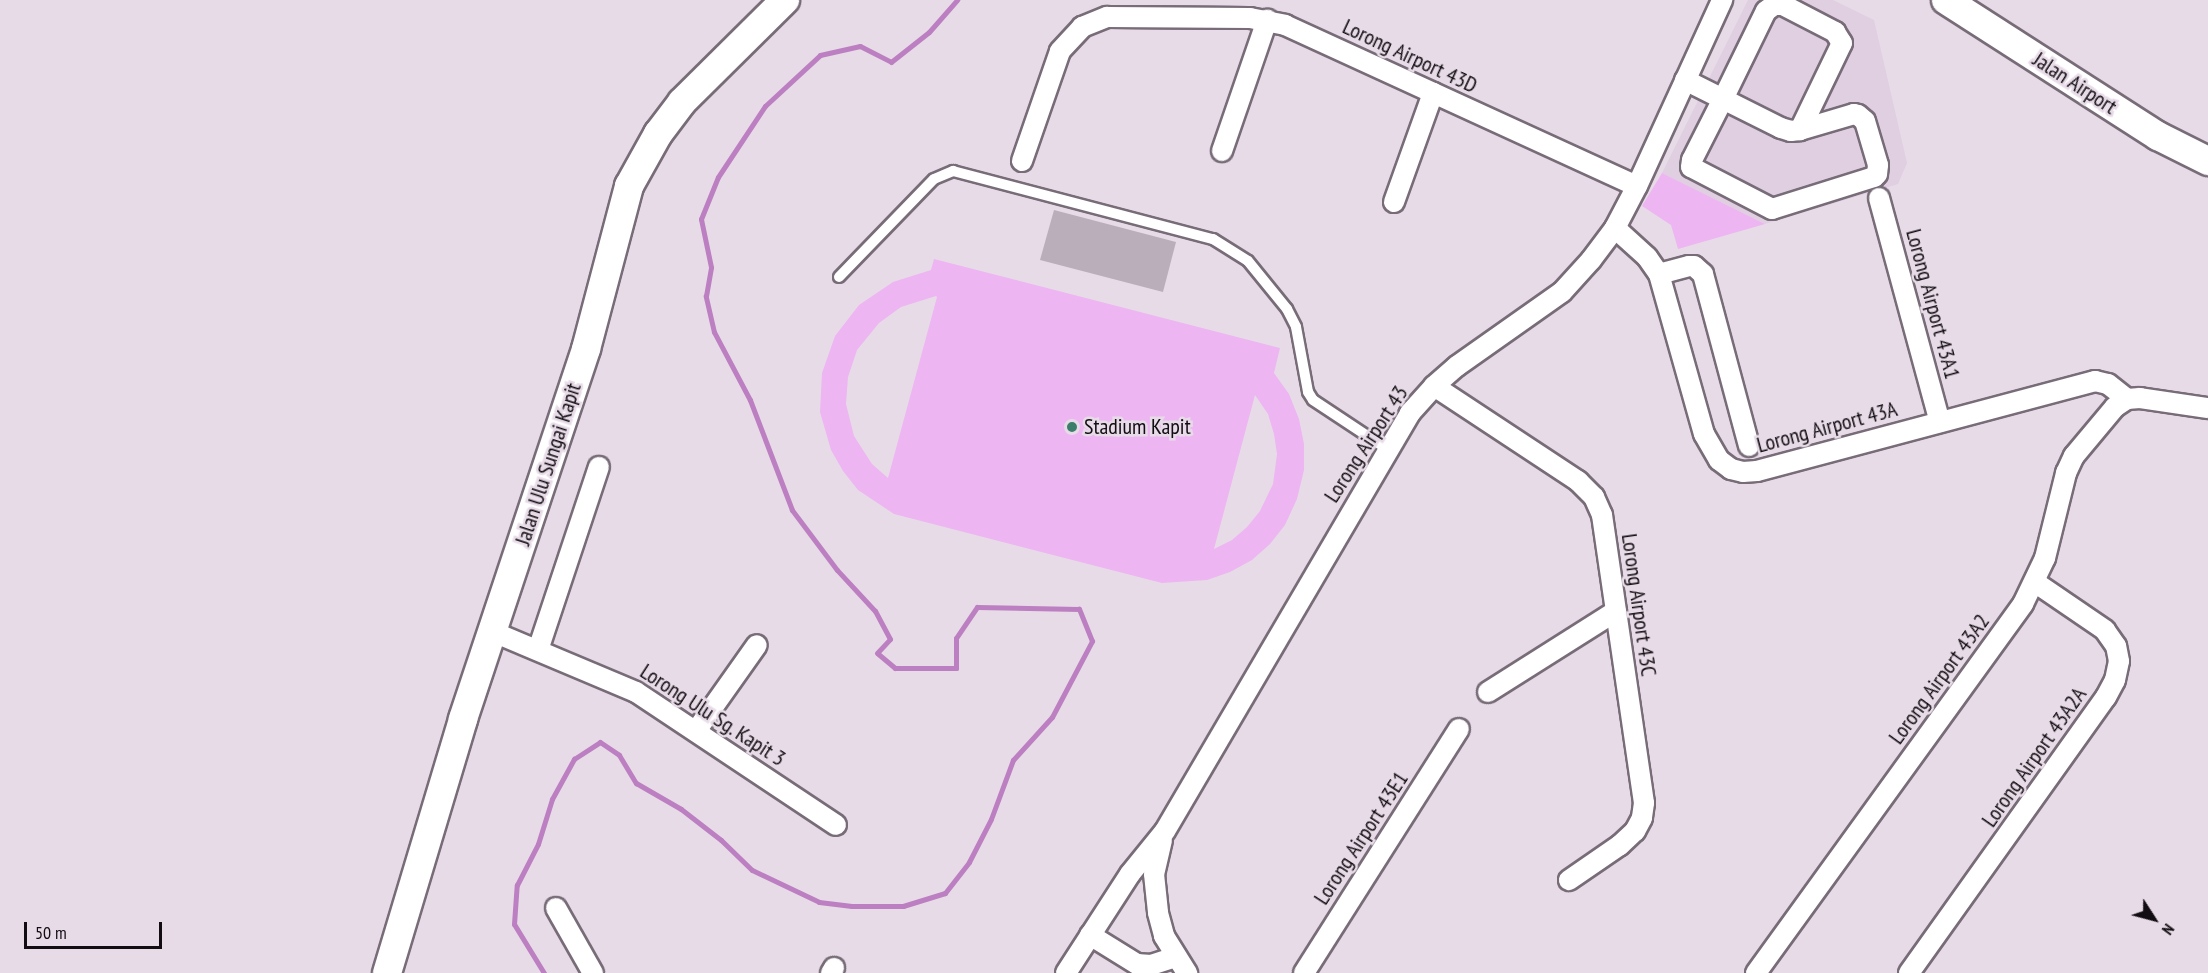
<!DOCTYPE html>
<html>
<head>
<meta charset="utf-8">
<style>
  body { margin:0 }
  #map { position:relative; width:2208px; height:973px; overflow:hidden; background:#e8dbe8; font-family:"PT Sans Narrow",sans-serif }
  div>[style] { position:absolute }
  [style*='--x'] { left:calc(var(--x)*1px); top:calc(var(--y)*1px); width:calc(var(--w)*1px); rotate:calc(var(--a)*1deg) }
  .built>* { inset:0; background:#e0cee1 }
  .green>* { inset:0; background:#edb5f1 }
  .stream>* { height:5px; margin:-2.5px; padding:0 2.5px; transform-origin:2.5px; border-radius:2.5px; background:#bc7fc1 }
  .building>* { inset:0; background:#baaeba }
  .roads { filter:drop-shadow(2px 0 #776c78) drop-shadow(-2px 0 #776c78) drop-shadow(0 2px #776c78) drop-shadow(0 -2px #776c78) }
  .service>* { height:10px; margin:-5px; padding:0 5px; transform-origin:5px; border-radius:5px; background:#fff }
  .minor>* { height:20px; margin:-10px; padding:0 10px; transform-origin:10px; border-radius:10px; background:#fff }
  .secondary>* { height:28px; margin:-14px; padding:0 14px; transform-origin:14px; border-radius:14px; background:#fff }
  .dots>* { width:16px; height:16px; translate:-50% -50%; box-sizing:border-box; border:3px solid #e8dbe8; border-radius:50% }
  span { translate:-50% -50%; white-space:nowrap; text-align:center; line-height:1.15; -webkit-text-stroke:5px #e8dbe8; paint-order:stroke }
  .street-label { font-size:22px; color:#110d12 }
  .poi-label { font-size:22px; color:#110d12 }
  .left { translate:0 -50%; text-align:left }
  .north { position:absolute; left:2124px; top:889px; width:60px; height:60px; -webkit-text-stroke:4px #e8dbe8; paint-order:stroke; rotate:126deg; font-size:16px; font-weight:700; line-height:24px; text-align:center; color:#110d12 }
  .north::after { content:''; display:block; margin:auto; width:21px; height:27px; background:#110d12; clip-path:polygon(50% 0,100% 100%,50% 72%,0 100%) }
  .scale { position:absolute; left:24px; top:922px; width:138px; height:27px; box-sizing:border-box; border:3px solid #110d12; border-top:0; padding-left:8px; font-size:18px; line-height:21px; white-space:nowrap; color:#110d12; -webkit-text-stroke:4px #e8dbe8; paint-order:stroke }
</style>
</head>
<body>
<div id="map">
  <div class="built">
    <i style="clip-path:polygon(1748px 0,1833px 0,1874px 20px,1907px 163px,1898px 184px,1765px 224px,1662px 173px)"></i>
  </div>
  <div class="green">
    <i style="clip-path:polygon(1662px 173px,1765px 224px,1678px 249px,1671px 225px,1642px 206px)"></i>
    <i style="clip-path:polygon(evenodd,934px 259px,1280px 348px,1274px 373px,1289px 394px,1299px 419px,1304px 444px,1304px 470px,1297px 499px,1285px 525px,1270px 544px,1252px 560px,1230px 572px,1207px 580px,1162px 583px,894px 514px,858px 490px,843px 471px,831px 450px,820px 412px,822px 373px,835px 336px,859px 305px,893px 282px,931px 270px,934px 259px,936px 296px,937px 297px,888px 478px,872px 464px,854px 436px,846px 404px,848px 377px,857px 350px,879px 323px,901px 307px,936px 296px,934px 259px,1255px 395px,1268px 414px,1274px 434px,1277px 454px,1273px 484px,1260px 511px,1247px 527px,1232px 540px,1214px 549px,1255px 395px)"></i>
  </div>
  <div class="stream">
    <i style="--x:544;--y:973;--w:57;--a:-121.5"></i>
    <i style="--x:514;--y:924;--w:39;--a:-86"></i>
    <i style="--x:517;--y:885;--w:46;--a:-62.9"></i>
    <i style="--x:538;--y:844;--w:47;--a:-72.7"></i>
    <i style="--x:552;--y:799;--w:46;--a:-61.2"></i>
    <i style="--x:574;--y:759;--w:31;--a:-33"></i>
    <i style="--x:600;--y:742;--w:23;--a:34"></i>
    <i style="--x:619;--y:755;--w:33;--a:59"></i>
    <i style="--x:636;--y:783;--w:52;--a:30"></i>
    <i style="--x:681;--y:809;--w:51;--a:37.8"></i>
    <i style="--x:721;--y:840;--w:43;--a:44.1"></i>
    <i style="--x:752;--y:870;--w:74;--a:25.5"></i>
    <i style="--x:819;--y:902;--w:33;--a:7"></i>
    <i style="--x:852;--y:906;--w:51;--a:0"></i>
    <i style="--x:903;--y:906;--w:44;--a:-17.2"></i>
    <i style="--x:945;--y:893;--w:39;--a:-52"></i>
    <i style="--x:969;--y:862;--w:48;--a:-62.9"></i>
    <i style="--x:991;--y:819;--w:63;--a:-69.6"></i>
    <i style="--x:1013;--y:760;--w:58;--a:-47.8"></i>
    <i style="--x:1052;--y:717;--w:86;--a:-62.2"></i>
    <i style="--x:1092;--y:641;--w:35;--a:-112"></i>
    <i style="--x:1079;--y:609;--w:102;--a:-178.9"></i>
    <i style="--x:977;--y:607;--w:37;--a:124"></i>
    <i style="--x:956;--y:638;--w:30;--a:90"></i>
    <i style="--x:956;--y:668;--w:61;--a:180"></i>
    <i style="--x:895;--y:668;--w:23;--a:-140"></i>
    <i style="--x:877;--y:653;--w:19;--a:-47"></i>
    <i style="--x:890;--y:639;--w:32;--a:-118"></i>
    <i style="--x:875;--y:611;--w:56;--a:-132.8"></i>
    <i style="--x:837;--y:570;--w:75;--a:-126.9"></i>
    <i style="--x:792;--y:510;--w:118;--a:-110.9"></i>
    <i style="--x:750;--y:400;--w:77;--a:-117.9"></i>
    <i style="--x:714;--y:332;--w:37;--a:-103"></i>
    <i style="--x:706;--y:296;--w:29;--a:-80"></i>
    <i style="--x:711;--y:267;--w:49;--a:-101.8"></i>
    <i style="--x:701;--y:219;--w:45;--a:-68"></i>
    <i style="--x:718;--y:177;--w:85;--a:-56.5"></i>
    <i style="--x:765;--y:106;--w:75;--a:-42.8"></i>
    <i style="--x:820;--y:55;--w:41;--a:-12.7"></i>
    <i style="--x:860;--y:46;--w:35;--a:27"></i>
    <i style="--x:891;--y:62;--w:48;--a:-38.3"></i>
    <i style="--x:929;--y:32;--w:43;--a:-48.8"></i>
  </div>
  <div class="building">
    <i style="clip-path:polygon(1054px 210px,1176px 242px,1163px 292px,1040px 260px)"></i>
  </div>
  <div class="roads">
    <div class="service">
      <i style="--x:839;--y:277;--w:136;--a:-45.9"></i>
      <i style="--x:934;--y:179;--w:21;--a:-23"></i>
      <i style="--x:953;--y:171;--w:269;--a:14.7"></i>
      <i style="--x:1213;--y:239;--w:41;--a:32.2"></i>
      <i style="--x:1248;--y:261;--w:62;--a:50.9"></i>
      <i style="--x:1287;--y:309;--w:20;--a:63"></i>
      <i style="--x:1296;--y:327;--w:66;--a:79.5"></i>
      <i style="--x:1308;--y:392;--w:9;--a:58"></i>
      <i style="--x:1313;--y:400;--w:89;--a:33.5"></i>
    </div>
    <div class="minor">
      <i style="--x:1685;--y:80;--w:107;--a:26.6"></i>
      <i style="--x:1781;--y:128;--w:10;--a:17"></i>
      <i style="--x:1791;--y:131;--w:9;--a:-6"></i>
      <i style="--x:1800;--y:130;--w:56;--a:-16.5"></i>
      <i style="--x:1854;--y:114;--w:4;--a:14"></i>
      <i style="--x:1858;--y:115;--w:9;--a:41"></i>
      <i style="--x:1865;--y:121;--w:46;--a:73.5"></i>
      <i style="--x:1878;--y:165;--w:9;--a:96"></i>
      <i style="--x:1877;--y:174;--w:4;--a:135"></i>
      <i style="--x:1874;--y:177;--w:107;--a:162.6"></i>
      <i style="--x:1772;--y:209;--w:91;--a:-152.6"></i>
      <i style="--x:1691;--y:167;--w:7;--a:-82"></i>
      <i style="--x:1692;--y:160;--w:68;--a:-63.1"></i>
      <i style="--x:1723;--y:99;--w:98;--a:-64"></i>
      <i style="--x:1766;--y:11;--w:10;--a:-37"></i>
      <i style="--x:1774;--y:5;--w:9;--a:0"></i>
      <i style="--x:1783;--y:5;--w:59;--a:27.4"></i>
      <i style="--x:1835;--y:32;--w:13;--a:58"></i>
      <i style="--x:1842;--y:43;--w:97;--a:115.8"></i>
      <i style="--x:1222;--y:151;--w:139;--a:-71"></i>
      <i style="--x:1022;--y:161;--w:116;--a:-70.9"></i>
      <i style="--x:1060;--y:51;--w:33;--a:-47"></i>
      <i style="--x:1082;--y:27;--w:27;--a:-22"></i>
      <i style="--x:1107;--y:17;--w:143;--a:0.4"></i>
      <i style="--x:1250;--y:18;--w:36;--a:11"></i>
      <i style="--x:1285;--y:25;--w:387;--a:24.6"></i>
      <i style="--x:1879;--y:198;--w:232;--a:74.8"></i>
      <i style="--x:1394;--y:202;--w:116;--a:-70.3"></i>
      <i style="--x:1615;--y:228;--w:43;--a:42.2"></i>
      <i style="--x:1647;--y:257;--w:21;--a:55"></i>
      <i style="--x:1659;--y:274;--w:166;--a:74.3"></i>
      <i style="--x:1704;--y:434;--w:30;--a:60"></i>
      <i style="--x:1719;--y:460;--w:15;--a:37"></i>
      <i style="--x:1731;--y:469;--w:12;--a:14"></i>
      <i style="--x:1743;--y:472;--w:14;--a:-4"></i>
      <i style="--x:1757;--y:471;--w:350;--a:-14.9"></i>
      <i style="--x:2095;--y:381;--w:13;--a:13"></i>
      <i style="--x:2108;--y:384;--w:24;--a:38"></i>
      <i style="--x:1659;--y:274;--w:31;--a:-15"></i>
      <i style="--x:1689;--y:266;--w:5;--a:0"></i>
      <i style="--x:1694;--y:266;--w:12;--a:42"></i>
      <i style="--x:1703;--y:274;--w:178;--a:75"></i>
      <i style="--x:1434;--y:386;--w:173;--a:33.4"></i>
      <i style="--x:1578;--y:481;--w:23;--a:45"></i>
      <i style="--x:1594;--y:497;--w:20;--a:66"></i>
      <i style="--x:1602;--y:515;--w:291;--a:81.7"></i>
      <i style="--x:1644;--y:803;--w:15;--a:98"></i>
      <i style="--x:1642;--y:818;--w:15;--a:118"></i>
      <i style="--x:1635;--y:831;--w:21;--a:137"></i>
      <i style="--x:1620;--y:845;--w:62;--a:145.5"></i>
      <i style="--x:491;--y:631;--w:157;--a:22.8"></i>
      <i style="--x:636;--y:692;--w:240;--a:33.6"></i>
      <i style="--x:538;--y:650;--w:193;--a:-71.6"></i>
      <i style="--x:1488;--y:692;--w:151;--a:-32.3"></i>
      <i style="--x:696;--y:731;--w:105;--a:-54.7"></i>
      <i style="--x:1162;--y:840;--w:35;--a:103"></i>
      <i style="--x:1154;--y:874;--w:39;--a:84"></i>
      <i style="--x:1158;--y:913;--w:24;--a:75"></i>
      <i style="--x:1164;--y:936;--w:44;--a:58.1"></i>
      <i style="--x:556;--y:908;--w:75;--a:60.4"></i>
      <i style="--x:1090;--y:935;--w:55;--a:31.7"></i>
      <i style="--x:1137;--y:964;--w:14;--a:4"></i>
      <i style="--x:1151;--y:965;--w:25;--a:-18"></i>
      <i style="--x:831;--y:973;--w:6;--a:-59"></i>
      <i style="--x:1066;--y:973;--w:118;--a:-57.1"></i>
      <i style="--x:1130;--y:874;--w:55;--a:-50.9"></i>
      <i style="--x:1165;--y:831;--w:485;--a:-59.6"></i>
      <i style="--x:1410;--y:413;--w:36;--a:-48"></i>
      <i style="--x:1434;--y:386;--w:30;--a:-41"></i>
      <i style="--x:1457;--y:366;--w:128;--a:-35.2"></i>
      <i style="--x:1562;--y:292;--w:43;--a:-47.8"></i>
      <i style="--x:1591;--y:260;--w:40;--a:-53"></i>
      <i style="--x:1615;--y:228;--w:47;--a:-62.4"></i>
      <i style="--x:1637;--y:186;--w:205;--a:-65.4"></i>
      <i style="--x:1304;--y:973;--w:289;--a:-57.6"></i>
      <i style="--x:1756;--y:973;--w:455;--a:-54.1"></i>
      <i style="--x:2023;--y:604;--w:51;--a:-64.4"></i>
      <i style="--x:2045;--y:558;--w:88;--a:-76.1"></i>
      <i style="--x:2066;--y:473;--w:19;--a:-65"></i>
      <i style="--x:2074;--y:456;--w:64;--a:-50.1"></i>
      <i style="--x:2115;--y:407;--w:14;--a:-34"></i>
      <i style="--x:2127;--y:399;--w:13;--a:-4"></i>
      <i style="--x:2140;--y:398;--w:69;--a:8.4"></i>
      <i style="--x:1909;--y:973;--w:339;--a:-54.5"></i>
      <i style="--x:2106;--y:697;--w:19;--a:-62"></i>
      <i style="--x:2115;--y:680;--w:19;--a:-78"></i>
      <i style="--x:2119;--y:661;--w:15;--a:-101"></i>
      <i style="--x:2116;--y:646;--w:19;--a:-125"></i>
      <i style="--x:2105;--y:630;--w:83;--a:-145.7"></i>
    </div>
    <div class="secondary">
      <i style="--x:1946;--y:0;--w:252;--a:32.7"></i>
      <i style="--x:2158;--y:136;--w:56;--a:26.6"></i>
      <i style="--x:387;--y:973;--w:265;--a:-73.3"></i>
      <i style="--x:463;--y:719;--w:390;--a:-71.6"></i>
      <i style="--x:586;--y:349;--w:169;--a:-75.2"></i>
      <i style="--x:629;--y:186;--w:60;--a:-60.9"></i>
      <i style="--x:658;--y:134;--w:40;--a:-53"></i>
      <i style="--x:682;--y:102;--w:145;--a:-44.7"></i>
    </div>
  </div>
  <div class="dots">
    <i style="left:1072px;top:427px;background:#3c7d6c"></i>
  </div>
  <div class="street-label">
    <span style="left:1410px;top:56px;rotate:25deg">Lorong Airport 43D</span>
    <span style="left:2075px;top:83px;rotate:33deg">Jalan Airport</span>
    <span style="left:1933px;top:304px;rotate:75deg">Lorong Airport 43A1</span>
    <span style="left:1827px;top:427px;rotate:-15deg">Lorong Airport 43A</span>
    <span style="left:1366px;top:444px;rotate:-57deg">Lorong Airport 43</span>
    <span style="left:548px;top:464px;rotate:-72deg">Jalan Ulu Sungai Kapit</span>
    <span style="left:1639px;top:605px;rotate:82deg">Lorong Airport 43C</span>
    <span style="left:1939px;top:679px;rotate:-54deg">Lorong Airport 43A2</span>
    <span style="left:713px;top:715px;rotate:33deg">Lorong Ulu Sg. Kapit 3</span>
    <span style="left:2034px;top:757px;rotate:-55deg">Lorong Airport 43A2A</span>
    <span style="left:1361px;top:838px;rotate:-57deg">Lorong Airport 43E1</span>
  </div>
  <div class="poi-label">
    <span class="left" style="left:1084px;top:427px">Stadium Kapit</span>
  </div>
  <div class="north">N</div>
  <div class="scale">50 m</div>
</div>
</body>
</html>
